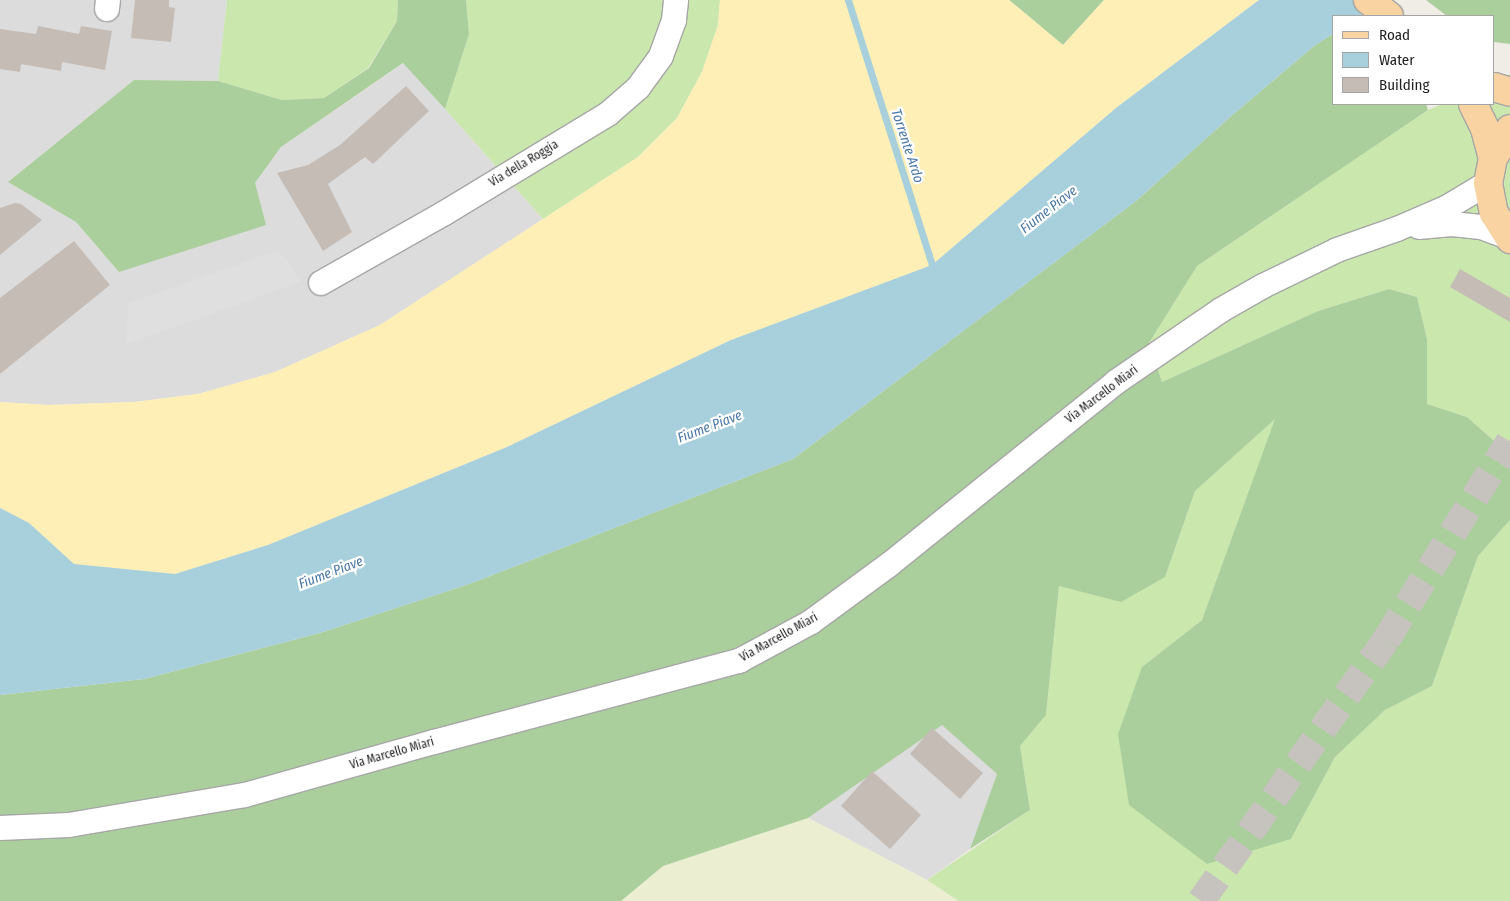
<!DOCTYPE html>
<html>
<head>
<meta charset="utf-8">
<style>
  body { margin:0 }
  #map { position:relative; width:1510px; height:901px; overflow:hidden; background:#f0ece6; font-family:"Fira Sans Condensed",sans-serif }
  div>[style] { position:absolute }
  [style*='--x'] { left:calc(var(--x)*1px); top:calc(var(--y)*1px); width:calc(var(--w)*1px); rotate:calc(var(--a)*1deg) }
  .residential>* { inset:0; background:#dddcdc }
  .farmland>* { inset:0; background:#eceed2 }
  .grass>* { inset:0; background:#cae8ad }
  .forest>* { inset:0; background:#aace9c }
  .sand>* { inset:0; background:#fdefb6 }
  .parking>* { inset:0; background:#dfdfdf }
  .water>* { inset:0; background:#a7d0dc }
  .stream>* { height:7px; margin:-3.5px; padding:0 3.5px; transform-origin:3.5px; border-radius:3.5px; background:#a7d0dc }
  .building>* { inset:0; background:#c4bcb5 }
  .major-tunnel>* { height:28px; margin-top:-14px; transform-origin:0; background:repeating-linear-gradient(90deg,#c6c3be 0 28px,transparent 0 42px) }
  .roads { filter:drop-shadow(1px 0 #a6a6a6) drop-shadow(-1px 0 #a6a6a6) drop-shadow(0 1px #a6a6a6) drop-shadow(0 -1px #a6a6a6) }
  .minor>* { height:24px; margin:-12px; padding:0 12px; transform-origin:12px; border-radius:12px; background:#fff }
  .major>* { height:28px; margin:-14px; padding:0 14px; transform-origin:14px; border-radius:14px; background:#f9d3a1 }
  span { translate:-50% -50%; white-space:nowrap; text-align:center; line-height:1.15; -webkit-text-stroke:4.5px #fff; paint-order:stroke }
  .street-label { font-size:12px; color:#1f1f1f }
  .water-label { font-size:14px; color:#4b78a5; font-style:italic }
  .legend { position:absolute; left:1332px; top:15px; width:162px; height:90px; box-sizing:border-box; background:#fff; border:1px solid #a5a5a5; margin:0; padding:6px 9px; list-style:none; font-size:15px; color:#1f1f1f }
  .legend li { display:flex; align-items:center; gap:10px; height:25px }
  .legend b { width:25px; border:1px solid #a5a5a5 }
</style>
</head>
<body>
<div id="map">
  <div class="residential">
    <i style="clip-path:polygon(0 0,227px 0,218px 81px,134px 80px,8px 182px,76px 222px,119px 272px,255px 183px,281px 147px,404px 63px,543px 219px,380px 325px,275px 372px,198px 394px,134px 402px,48px 405px,0 402px)"></i>
    <i style="clip-path:polygon(942px 724px,997px 774px,970px 849px,927px 880px,808px 818px)"></i>
  </div>
  <div class="farmland">
    <i style="clip-path:polygon(808px 818px,927px 880px,959px 901px,621px 901px,663px 866px)"></i>
  </div>
  <div class="grass">
    <i style="clip-path:polygon(227px 0,398px 0,397px 21px,368px 68px,324px 98px,282px 100px,218px 81px)"></i>
    <i style="clip-path:polygon(466px 0,720px 0,718px 25px,702px 72px,677px 118px,638px 157px,543px 219px,445px 109px,469px 34px)"></i>
    <i style="clip-path:polygon(1510px 74px,1510px 455px,1467px 417px,1427px 404px,1427px 339px,1417px 297px,1389px 289px,1318px 311px,1162px 382px,1149px 343px,1197px 266px,1428px 110px,1442px 104px,1494px 104px,1494px 81px)"></i>
    <i style="clip-path:polygon(1276px 418px,1202px 620px,1142px 667px,1291px 839px,1335px 757px,1385px 710px,1432px 686px,1478px 556px,1510px 520px,1510px 901px,959px 901px,927px 880px,1030px 810px,1020px 746px,1046px 715px,1059px 586px,1121px 601px,1165px 577px,1195px 491px)"></i>
  </div>
  <div class="forest">
    <i style="clip-path:polygon(398px 0,466px 0,469px 34px,445px 109px,403px 63px,281px 147px,255px 183px,266px 225px,119px 272px,76px 222px,8px 182px,134px 80px,218px 81px,282px 100px,324px 98px,369px 68px,397px 21px)"></i>
    <i style="clip-path:polygon(1009px 0,1104px 0,1063px 45px)"></i>
    <i style="clip-path:polygon(1426px 0,1510px 0,1510px 44px,1494px 42px,1494px 16px,1447px 16px)"></i>
    <i style="clip-path:polygon(1334px 33px,1334px 104px,1426px 104px,1428px 110px,1197px 266px,1149px 343px,1162px 382px,1318px 311px,1389px 289px,1417px 297px,1427px 339px,1427px 404px,1467px 417px,1510px 455px,1510px 520px,1478px 556px,1432px 686px,1385px 710px,1335px 757px,1291px 839px,1207px 864px,1129px 805px,1118px 734px,1142px 667px,1202px 620px,1275px 419px,1195px 491px,1165px 577px,1121px 602px,1059px 586px,1046px 715px,1020px 746px,1030px 810px,970px 849px,997px 774px,942px 725px,808px 818px,663px 866px,621px 901px,0 901px,0 695px,144px 679px,320px 633px,469px 584px,793px 459px,1136px 201px,1229px 118px,1314px 46px)"></i>
  </div>
  <div class="sand">
    <i style="clip-path:polygon(720px 0,1009px 0,1063px 45px,1104px 0,1259px 0,1116px 108px,932px 265px,731px 340px,507px 447px,268px 545px,175px 574px,74px 564px,29px 523px,0 508px,0 402px,48px 405px,134px 402px,198px 394px,275px 372px,380px 325px,638px 157px,677px 118px,702px 72px,718px 25px)"></i>
  </div>
  <div class="parking">
    <i style="clip-path:polygon(278px 250px,303px 281px,125px 345px,129px 303px)"></i>
  </div>
  <div class="water">
    <i style="clip-path:polygon(1259px 0,1383px 0,1359px 16px,1334px 16px,1334px 33px,1314px 46px,1229px 118px,1136px 201px,793px 459px,469px 584px,320px 633px,144px 679px,0 695px,0 508px,29px 523px,74px 564px,175px 574px,268px 545px,507px 447px,731px 340px,932px 265px,1116px 108px)"></i>
  </div>
  <div class="stream">
    <i style="--x:848;--y:0;--w:278;--a:72.4"></i>
    <i style="--x:932;--y:265;--w:8;--a:14"></i>
  </div>
  <div class="building">
    <i style="clip-path:polygon(135px 0,169px 0,169px 7px,175px 8px,171px 42px,131px 38px)"></i>
    <i style="clip-path:polygon(38px 26px,79px 34px,81px 26px,112px 31px,105px 70px,62px 62px,61px 71px,21px 64px,20px 72px,0 69px,0 29px,36px 34px)"></i>
    <i style="clip-path:polygon(406px 86px,429px 111px,373px 164px,365px 157px,328px 184px,352px 232px,323px 251px,277px 173px,308px 165px,340px 145px)"></i>
    <i style="clip-path:polygon(15px 203px,21px 204px,42px 220px,0 255px,0 208px)"></i>
    <i style="clip-path:polygon(74px 241px,110px 285px,0 374px,0 298px)"></i>
    <i style="clip-path:polygon(1460px 269px,1510px 298px,1510px 322px,1450px 287px)"></i>
    <i style="clip-path:polygon(932px 728px,983px 773px,960px 799px,910px 754px)"></i>
    <i style="clip-path:polygon(872px 771px,921px 815px,890px 849px,841px 806px)"></i>
  </div>
  <div class="major-tunnel">
    <i style="--x:1201;--y:901;--w:320;--a:-54.7"></i>
    <i style="--x:1386;--y:640;--w:234;--a:-58.1"></i>
  </div>
  <div class="roads">
    <div class="minor">
      <i style="--x:107;--y:9;--w:9;--a:-84"></i>
      <i style="--x:1419;--y:227;--w:33;--a:-5"></i>
      <i style="--x:1452;--y:224;--w:29;--a:6"></i>
      <i style="--x:1481;--y:227;--w:29;--a:20"></i>
      <i style="--x:321;--y:283;--w:140;--a:-29.5"></i>
      <i style="--x:443;--y:214;--w:193;--a:-31.2"></i>
      <i style="--x:608;--y:114;--w:40;--a:-41"></i>
      <i style="--x:638;--y:88;--w:39;--a:-54"></i>
      <i style="--x:661;--y:56;--w:38;--a:-70"></i>
      <i style="--x:674;--y:20;--w:20;--a:-84"></i>
      <i style="--x:0;--y:828;--w:69;--a:-2.5"></i>
      <i style="--x:69;--y:825;--w:179;--a:-9.7"></i>
      <i style="--x:245;--y:795;--w:196;--a:-15.7"></i>
      <i style="--x:434;--y:742;--w:316;--a:-14.9"></i>
      <i style="--x:739;--y:661;--w:82;--a:-28.4"></i>
      <i style="--x:811;--y:622;--w:98;--a:-36.3"></i>
      <i style="--x:890;--y:564;--w:290;--a:-38.8"></i>
      <i style="--x:1116;--y:382;--w:127;--a:-34.4"></i>
      <i style="--x:1221;--y:310;--w:48;--a:-29.7"></i>
      <i style="--x:1263;--y:286;--w:82;--a:-25.9"></i>
      <i style="--x:1337;--y:250;--w:64;--a:-19.3"></i>
      <i style="--x:1397;--y:229;--w:53;--a:-23.2"></i>
      <i style="--x:1446;--y:208;--w:49;--a:-30.8"></i>
    </div>
    <div class="major">
      <i style="--x:1368;--y:0;--w:26;--a:37"></i>
      <i style="--x:1494;--y:87;--w:17;--a:17"></i>
      <i style="--x:1473;--y:104;--w:28;--a:64"></i>
      <i style="--x:1485;--y:129;--w:30;--a:75"></i>
      <i style="--x:1510;--y:129;--w:34;--a:120"></i>
      <i style="--x:1493;--y:158;--w:25;--a:101"></i>
      <i style="--x:1488;--y:183;--w:31;--a:79"></i>
      <i style="--x:1494;--y:213;--w:31;--a:58"></i>
    </div>
  </div>
  <div class="street-label">
    <span style="left:524px;top:164px;rotate:-31deg">Via della Roggia</span>
    <span style="left:1102px;top:395px;rotate:-37deg">Via Marcello Miari</span>
    <span style="left:779px;top:638px;rotate:-29deg">Via Marcello Miari</span>
    <span style="left:392px;top:754px;rotate:-16deg">Via Marcello Miari</span>
  </div>
  <div class="water-label">
    <span style="left:907px;top:146px;rotate:72deg">Torrente Ardo</span>
    <span style="left:1049px;top:210px;rotate:-38deg">Fiume Piave</span>
    <span style="left:710px;top:427px;rotate:-21deg">Fiume Piave</span>
    <span style="left:331px;top:573px;rotate:-21deg">Fiume Piave</span>
  </div>
  <ul class="legend">
  <li><b style="height:6px;background:#f9d3a1"></b>Road</li>
  <li><b style="height:14px;background:#a7d0dc"></b>Water</li>
  <li><b style="height:14px;background:#c4bcb5"></b>Building</li>
  </ul>
</div>
</body>
</html>
